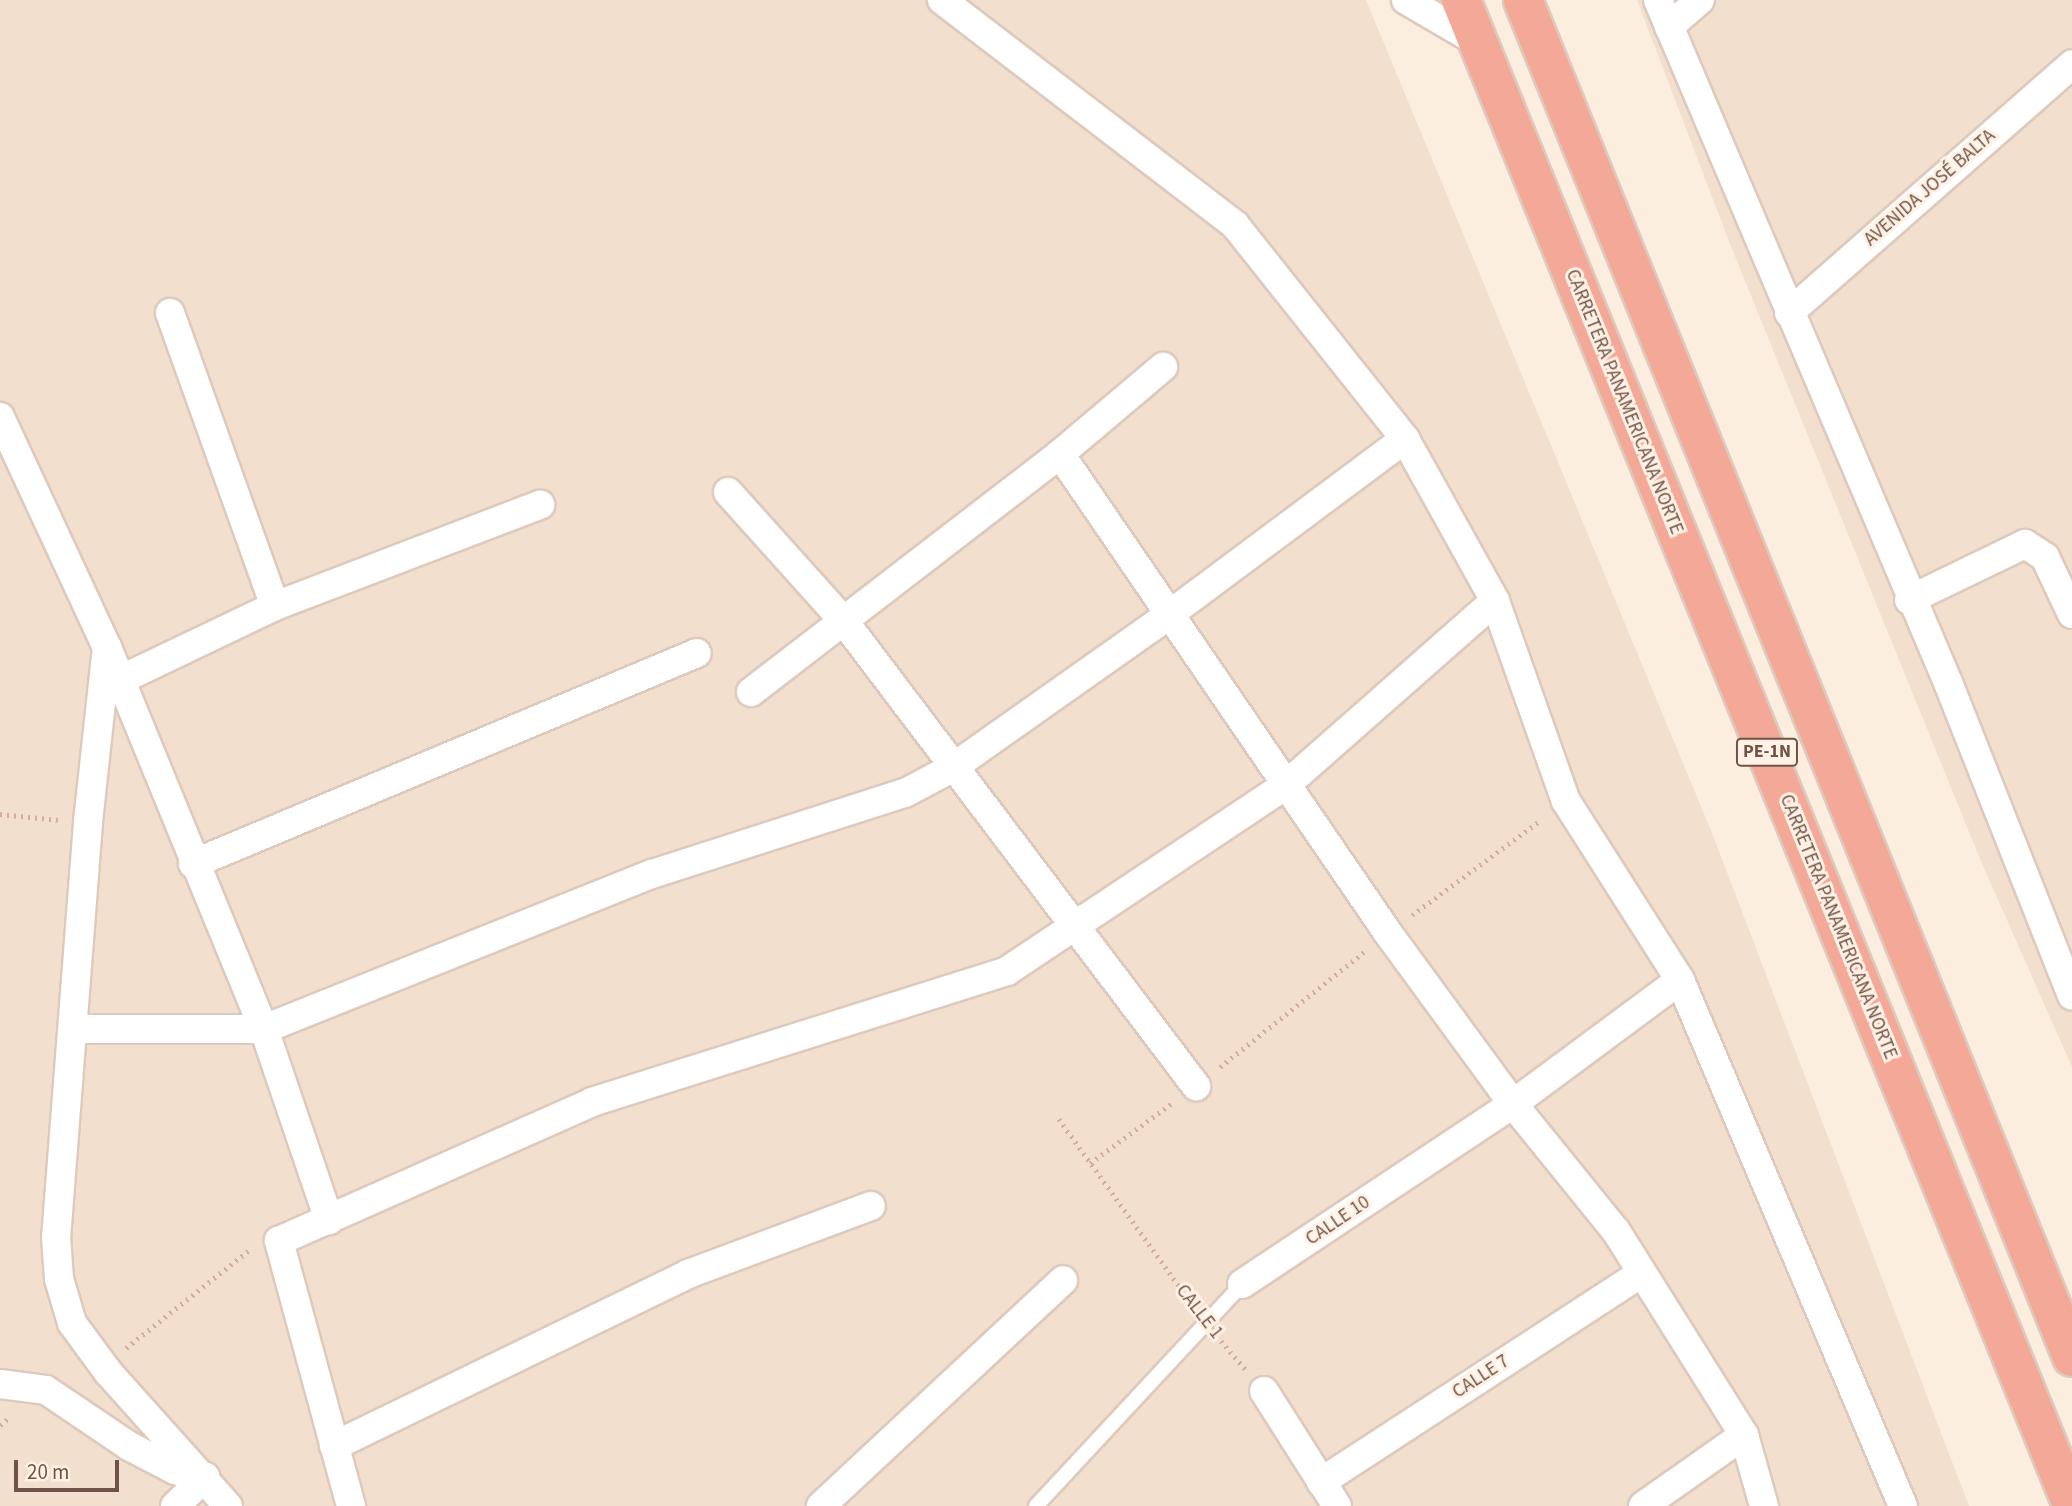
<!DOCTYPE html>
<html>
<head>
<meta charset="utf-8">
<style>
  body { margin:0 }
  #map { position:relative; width:2072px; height:1506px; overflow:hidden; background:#fbeedf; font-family:"Source Sans 3",sans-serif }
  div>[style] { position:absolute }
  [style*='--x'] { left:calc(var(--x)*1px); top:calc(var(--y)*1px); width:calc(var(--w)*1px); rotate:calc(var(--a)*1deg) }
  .residential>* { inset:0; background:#f2dfce }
  .path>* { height:4.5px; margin-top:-2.25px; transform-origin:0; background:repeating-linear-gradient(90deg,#d4ad9c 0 2px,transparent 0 7px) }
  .roads { filter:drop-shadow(2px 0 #decabc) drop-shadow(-2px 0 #decabc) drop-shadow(0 2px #decabc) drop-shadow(0 -2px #decabc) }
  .lane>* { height:14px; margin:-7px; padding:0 7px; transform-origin:7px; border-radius:7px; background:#fff }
  .street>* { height:28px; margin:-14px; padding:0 14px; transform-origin:14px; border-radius:14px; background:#fff }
  .highway>* { height:38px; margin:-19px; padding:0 19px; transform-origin:19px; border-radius:19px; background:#f4a897 }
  span { translate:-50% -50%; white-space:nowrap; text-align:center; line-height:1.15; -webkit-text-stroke:6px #fff2e5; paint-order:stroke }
  .shield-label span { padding:2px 5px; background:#fff2e5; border:2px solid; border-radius:5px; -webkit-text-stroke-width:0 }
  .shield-label { font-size:18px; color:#705348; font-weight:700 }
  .street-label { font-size:19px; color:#705348 }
  .scale { position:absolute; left:14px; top:1460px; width:105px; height:32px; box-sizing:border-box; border:4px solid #705348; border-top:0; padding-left:9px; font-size:21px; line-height:24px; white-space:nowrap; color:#705348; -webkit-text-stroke:5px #fff2e5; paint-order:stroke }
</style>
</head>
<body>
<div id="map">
  <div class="residential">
    <i style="clip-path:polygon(0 0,1366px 0,1712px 833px,1969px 1506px,0 1506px)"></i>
    <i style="clip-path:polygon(1637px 0,2072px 0,2072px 1067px,1980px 859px,1730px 244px)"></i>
  </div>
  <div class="path">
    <i style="--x:0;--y:814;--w:59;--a:5.8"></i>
    <i style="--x:1412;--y:915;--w:160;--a:-36.4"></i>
    <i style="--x:1220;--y:1067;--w:184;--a:-38.6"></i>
    <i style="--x:1059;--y:1119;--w:228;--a:54.3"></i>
    <i style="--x:1090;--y:1163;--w:100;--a:-36.1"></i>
    <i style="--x:1221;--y:1341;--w:37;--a:49"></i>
    <i style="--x:126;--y:1348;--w:156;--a:-38.5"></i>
    <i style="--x:0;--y:1425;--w:11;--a:-38"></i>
  </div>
  <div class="roads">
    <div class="lane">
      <i style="--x:1036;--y:1506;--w:303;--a:-47.1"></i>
    </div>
    <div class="street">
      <i style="--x:942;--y:0;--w:369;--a:37.5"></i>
      <i style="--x:1235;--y:225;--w:273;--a:51.5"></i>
      <i style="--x:1405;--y:439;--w:185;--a:60.9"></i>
      <i style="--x:1495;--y:601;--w:212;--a:70.5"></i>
      <i style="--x:1566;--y:801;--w:212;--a:57.5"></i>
      <i style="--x:1680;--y:980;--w:571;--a:67.03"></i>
      <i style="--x:1406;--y:0;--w:83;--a:30.3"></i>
      <i style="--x:1658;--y:0;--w:744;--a:66.98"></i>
      <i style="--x:1949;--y:685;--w:334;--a:68.4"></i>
      <i style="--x:1669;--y:27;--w:41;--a:-41.1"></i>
      <i style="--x:170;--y:313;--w:311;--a:70.3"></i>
      <i style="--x:1789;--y:313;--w:377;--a:-41.3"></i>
      <i style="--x:0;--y:417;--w:254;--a:65.1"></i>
      <i style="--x:107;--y:647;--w:413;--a:67.7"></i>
      <i style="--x:264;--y:1029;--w:202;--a:71.2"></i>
      <i style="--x:1060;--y:454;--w:581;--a:55.6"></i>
      <i style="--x:1388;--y:933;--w:212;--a:53.8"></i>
      <i style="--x:1513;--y:1104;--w:164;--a:51"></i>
      <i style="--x:1616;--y:1231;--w:241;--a:57.9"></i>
      <i style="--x:1744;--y:1435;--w:74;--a:74.3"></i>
      <i style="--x:728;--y:492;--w:172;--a:48.1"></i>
      <i style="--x:843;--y:620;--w:585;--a:52.86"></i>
      <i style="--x:1909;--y:600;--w:129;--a:-25.8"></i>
      <i style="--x:2025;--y:544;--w:24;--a:33"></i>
      <i style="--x:2045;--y:557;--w:63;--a:64.7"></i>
      <i style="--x:107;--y:647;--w:177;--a:96.2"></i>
      <i style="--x:88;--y:823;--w:415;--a:94.4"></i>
      <i style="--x:56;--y:1237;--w:42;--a:85.9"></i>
      <i style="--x:59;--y:1279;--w:46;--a:73.5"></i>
      <i style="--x:72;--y:1323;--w:61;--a:53.7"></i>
      <i style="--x:108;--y:1372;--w:180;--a:48.2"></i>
      <i style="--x:120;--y:680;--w:172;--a:-25.5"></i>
      <i style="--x:275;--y:606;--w:284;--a:-20.9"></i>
      <i style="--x:751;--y:692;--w:390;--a:-37.6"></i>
      <i style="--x:1060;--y:454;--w:135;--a:-40.2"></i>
      <i style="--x:193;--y:864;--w:546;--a:-22.72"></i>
      <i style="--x:75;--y:1029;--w:189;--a:0"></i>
      <i style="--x:264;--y:1029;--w:418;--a:-21.8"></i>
      <i style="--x:652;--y:874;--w:266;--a:-17.8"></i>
      <i style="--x:905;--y:793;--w:53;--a:-28"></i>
      <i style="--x:952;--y:768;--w:267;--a:-35.2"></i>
      <i style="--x:1170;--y:614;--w:293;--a:-36.7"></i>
      <i style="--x:1242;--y:1284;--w:325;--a:-33.6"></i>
      <i style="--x:1513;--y:1104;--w:208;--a:-36.6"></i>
      <i style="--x:0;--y:1384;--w:46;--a:7.4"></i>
      <i style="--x:46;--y:1390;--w:100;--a:34"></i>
      <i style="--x:129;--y:1446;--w:52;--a:27.6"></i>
      <i style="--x:175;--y:1470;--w:31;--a:13"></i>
      <i style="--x:1264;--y:1391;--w:136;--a:57.6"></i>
      <i style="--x:334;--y:1446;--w:394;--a:-25.9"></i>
      <i style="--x:688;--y:1274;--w:195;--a:-20.4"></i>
      <i style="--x:1321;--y:1482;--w:382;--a:-33.1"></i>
      <i style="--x:175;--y:1506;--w:42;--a:-44"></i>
      <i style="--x:351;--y:1506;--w:275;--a:-105.2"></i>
      <i style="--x:279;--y:1241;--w:342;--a:-23.9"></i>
      <i style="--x:592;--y:1102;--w:435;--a:-17.5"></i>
      <i style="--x:1007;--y:971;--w:335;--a:-33.7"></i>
      <i style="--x:1286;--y:785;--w:278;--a:-41.4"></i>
      <i style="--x:821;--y:1506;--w:331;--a:-43"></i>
      <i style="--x:1643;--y:1506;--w:123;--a:-35.1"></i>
    </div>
    <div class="highway">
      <i style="--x:1461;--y:0;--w:1624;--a:67.9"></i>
      <i style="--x:1523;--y:0;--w:1464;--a:67.97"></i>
    </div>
  </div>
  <div class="shield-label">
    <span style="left:1767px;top:752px">PE-1N</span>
  </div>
  <div class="street-label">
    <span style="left:1930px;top:188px;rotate:-41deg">AVENIDA JOSÉ BALTA</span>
    <span style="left:1624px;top:402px;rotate:68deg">CARRETERA PANAMERICANA NORTE</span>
    <span style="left:1838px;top:927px;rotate:68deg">CARRETERA PANAMERICANA NORTE</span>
    <span style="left:1338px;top:1221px;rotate:-34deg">CALLE 10</span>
    <span style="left:1199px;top:1312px;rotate:52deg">CALLE 1</span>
    <span style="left:1481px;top:1377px;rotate:-33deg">CALLE 7</span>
  </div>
  <div class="scale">20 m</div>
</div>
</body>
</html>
